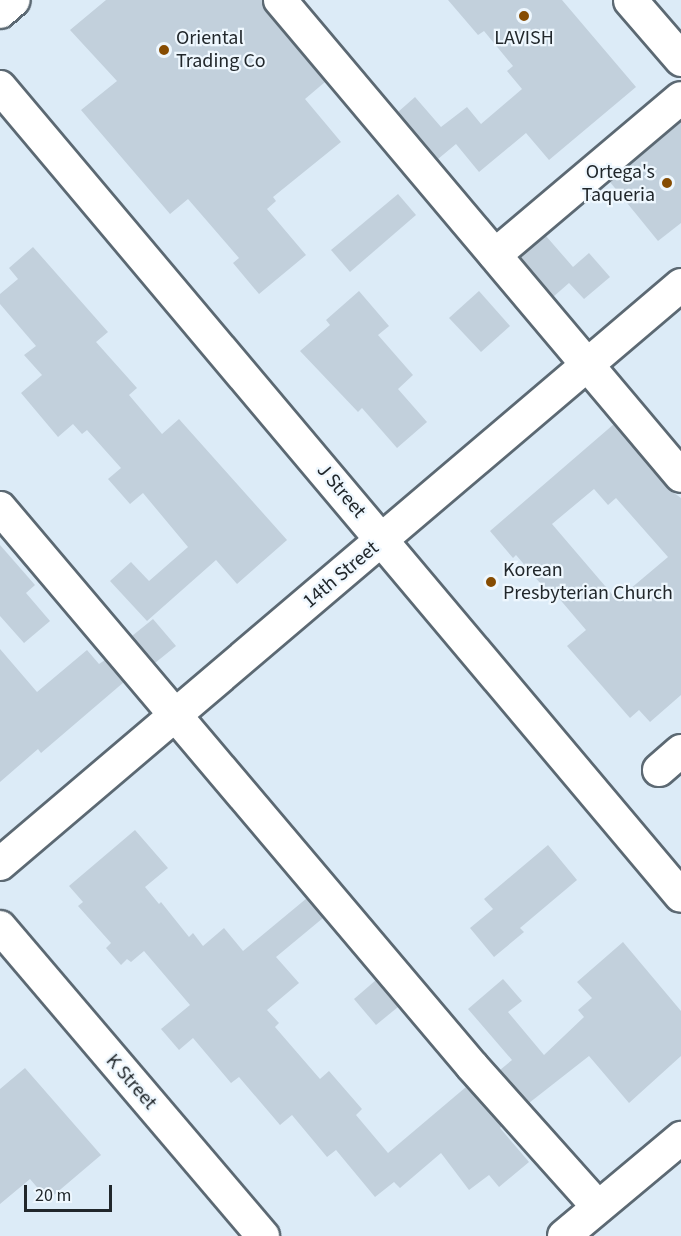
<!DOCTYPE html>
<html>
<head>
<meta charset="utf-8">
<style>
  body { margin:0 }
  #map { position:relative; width:681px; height:1236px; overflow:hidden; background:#dcebf7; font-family:"Source Sans 3",sans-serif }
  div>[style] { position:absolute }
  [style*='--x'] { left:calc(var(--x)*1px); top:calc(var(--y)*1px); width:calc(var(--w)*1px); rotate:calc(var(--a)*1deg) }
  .building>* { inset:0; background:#c2d0dc }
  .roads { filter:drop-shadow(2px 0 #5c6973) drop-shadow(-2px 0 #5c6973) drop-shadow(0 2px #5c6973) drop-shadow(0 -2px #5c6973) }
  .minor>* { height:32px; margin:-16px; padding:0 16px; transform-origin:16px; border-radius:16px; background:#fff }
  .major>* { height:33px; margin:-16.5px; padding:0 16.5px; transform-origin:16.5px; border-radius:16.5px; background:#fff }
  .dots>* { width:16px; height:16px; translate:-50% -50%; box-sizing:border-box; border:3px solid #eef7fe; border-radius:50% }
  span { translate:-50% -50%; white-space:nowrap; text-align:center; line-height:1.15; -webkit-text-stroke:4.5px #eef7fe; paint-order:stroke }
  .poi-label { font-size:20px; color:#21272b }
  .left { translate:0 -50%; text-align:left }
  .right { translate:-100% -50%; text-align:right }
  .street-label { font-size:20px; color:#21272b }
  .scale { position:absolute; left:24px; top:1185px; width:88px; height:27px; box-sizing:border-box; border:3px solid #21272b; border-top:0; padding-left:8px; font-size:18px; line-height:21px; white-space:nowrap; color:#21272b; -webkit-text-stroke:4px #eef7fe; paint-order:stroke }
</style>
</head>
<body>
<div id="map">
  <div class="building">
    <i style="clip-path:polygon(106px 0,262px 0,266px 12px,325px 82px,305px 99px,341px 142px,273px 197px,276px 201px,267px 209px,306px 255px,259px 294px,233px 263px,239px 258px,188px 199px,170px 214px,81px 110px,117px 81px,70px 30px)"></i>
    <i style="clip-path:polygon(448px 0,562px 0,636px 87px,549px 160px,526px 133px,479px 172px,456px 144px,438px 159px,398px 112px,415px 97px,441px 127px,467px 107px,481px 124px,522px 89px,507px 71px,513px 66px,484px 31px,478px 35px)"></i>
    <i style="clip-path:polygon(681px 122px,681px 223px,658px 241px,610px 182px)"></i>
    <i style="clip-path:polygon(398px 194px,416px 215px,350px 272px,331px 250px)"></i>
    <i style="clip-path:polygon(546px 236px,573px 267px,589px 253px,610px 277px,584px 299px,569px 283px,553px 297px,520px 257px)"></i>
    <i style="clip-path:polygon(33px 247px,108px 332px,96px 342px,137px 388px,129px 395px,162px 434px,179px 419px,287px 540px,237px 584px,216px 560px,147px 621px,110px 581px,131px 562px,149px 581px,188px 547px,143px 493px,130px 504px,108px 479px,121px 468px,87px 430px,82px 434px,73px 424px,58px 437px,21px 393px,42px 375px,24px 355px,36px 346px,0 304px,0 294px,18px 279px,9px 268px)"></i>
    <i style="clip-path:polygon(359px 291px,389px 326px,378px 335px,413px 375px,398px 389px,427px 422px,397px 448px,362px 408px,358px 412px,300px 351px,330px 325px,326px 320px)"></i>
    <i style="clip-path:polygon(479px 291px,510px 326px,481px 352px,449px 318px)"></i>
    <i style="clip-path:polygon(evenodd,614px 424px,667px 488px,681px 498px,681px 695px,650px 722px,639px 710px,630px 718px,567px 646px,586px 630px,557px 596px,553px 598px,516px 555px,513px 558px,490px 531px,614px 424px,594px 489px,608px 505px,616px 498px,668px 557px,617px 600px,552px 524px,594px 489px)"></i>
    <i style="clip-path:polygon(0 545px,35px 585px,26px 593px,50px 621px,24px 643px,0 616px)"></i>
    <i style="clip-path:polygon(153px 619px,176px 646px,155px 663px,132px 636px)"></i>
    <i style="clip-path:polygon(0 649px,37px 692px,87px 650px,99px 664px,105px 660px,124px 682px,41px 753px,38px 749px,0 782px)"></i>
    <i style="clip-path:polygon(135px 830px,168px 868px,145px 887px,159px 904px,161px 902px,189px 937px,193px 933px,203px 946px,224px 928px,243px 951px,307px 898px,323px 918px,276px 957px,299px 983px,267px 1010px,279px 1023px,275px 1027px,320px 1079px,329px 1071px,362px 1109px,356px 1115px,388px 1153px,466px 1087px,502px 1126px,500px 1128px,529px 1162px,499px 1187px,489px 1175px,469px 1190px,441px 1153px,400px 1188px,394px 1182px,375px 1197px,336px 1150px,327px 1157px,292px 1115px,280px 1125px,239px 1077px,231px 1083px,193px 1038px,179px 1050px,161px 1029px,190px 1005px,144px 951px,131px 962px,127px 959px,121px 965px,106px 948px,111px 943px,78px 906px,83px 902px,69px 886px)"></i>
    <i style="clip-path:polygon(548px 845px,577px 880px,520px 928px,524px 932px,494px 957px,470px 928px,493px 909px,484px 899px)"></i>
    <i style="clip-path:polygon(623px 942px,681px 1011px,681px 1056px,629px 1103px,589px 1056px,529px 1103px,500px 1070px,512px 1060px,468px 1009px,503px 979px,522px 1001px,508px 1012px,544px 1055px,584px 1017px,578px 1010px,592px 998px,577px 982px)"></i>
    <i style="clip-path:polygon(376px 980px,398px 1007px,376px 1025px,354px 999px)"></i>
    <i style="clip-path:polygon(25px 1068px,101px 1155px,48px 1200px,30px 1179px,0 1204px,0 1089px)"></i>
  </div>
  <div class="roads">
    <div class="minor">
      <i style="--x:280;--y:0;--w:622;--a:49.89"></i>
      <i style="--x:0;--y:12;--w:18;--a:-41"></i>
      <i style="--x:0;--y:87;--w:1057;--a:49.91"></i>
      <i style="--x:495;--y:255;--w:243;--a:-40.2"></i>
      <i style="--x:0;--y:508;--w:731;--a:49.77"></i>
      <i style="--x:472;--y:1066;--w:189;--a:48.2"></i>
      <i style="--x:659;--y:770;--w:29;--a:-41"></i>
      <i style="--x:0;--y:864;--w:894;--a:-40.37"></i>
      <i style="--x:0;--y:927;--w:406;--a:49.6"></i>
      <i style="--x:564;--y:1236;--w:153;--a:-39.9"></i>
    </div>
    <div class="major">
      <i style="--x:630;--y:0;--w:78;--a:49.2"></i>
    </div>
  </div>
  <div class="dots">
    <i style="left:524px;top:16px;background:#864c02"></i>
    <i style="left:164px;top:50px;background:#864c02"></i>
    <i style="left:667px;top:183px;background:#864c02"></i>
    <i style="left:491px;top:582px;background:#864c02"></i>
  </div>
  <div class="poi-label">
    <span style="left:524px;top:38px">LAVISH</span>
    <span class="left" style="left:176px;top:50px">Oriental<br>Trading Co</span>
    <span class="right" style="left:655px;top:184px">Ortega's<br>Taqueria</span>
    <span class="left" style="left:503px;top:582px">Korean<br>Presbyterian Church</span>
  </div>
  <div class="street-label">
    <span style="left:341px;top:491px;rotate:50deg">J Street</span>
    <span style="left:341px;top:575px;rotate:-40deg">14th Street</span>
    <span style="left:131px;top:1082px;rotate:49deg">K Street</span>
  </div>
  <div class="scale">20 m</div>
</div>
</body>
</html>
